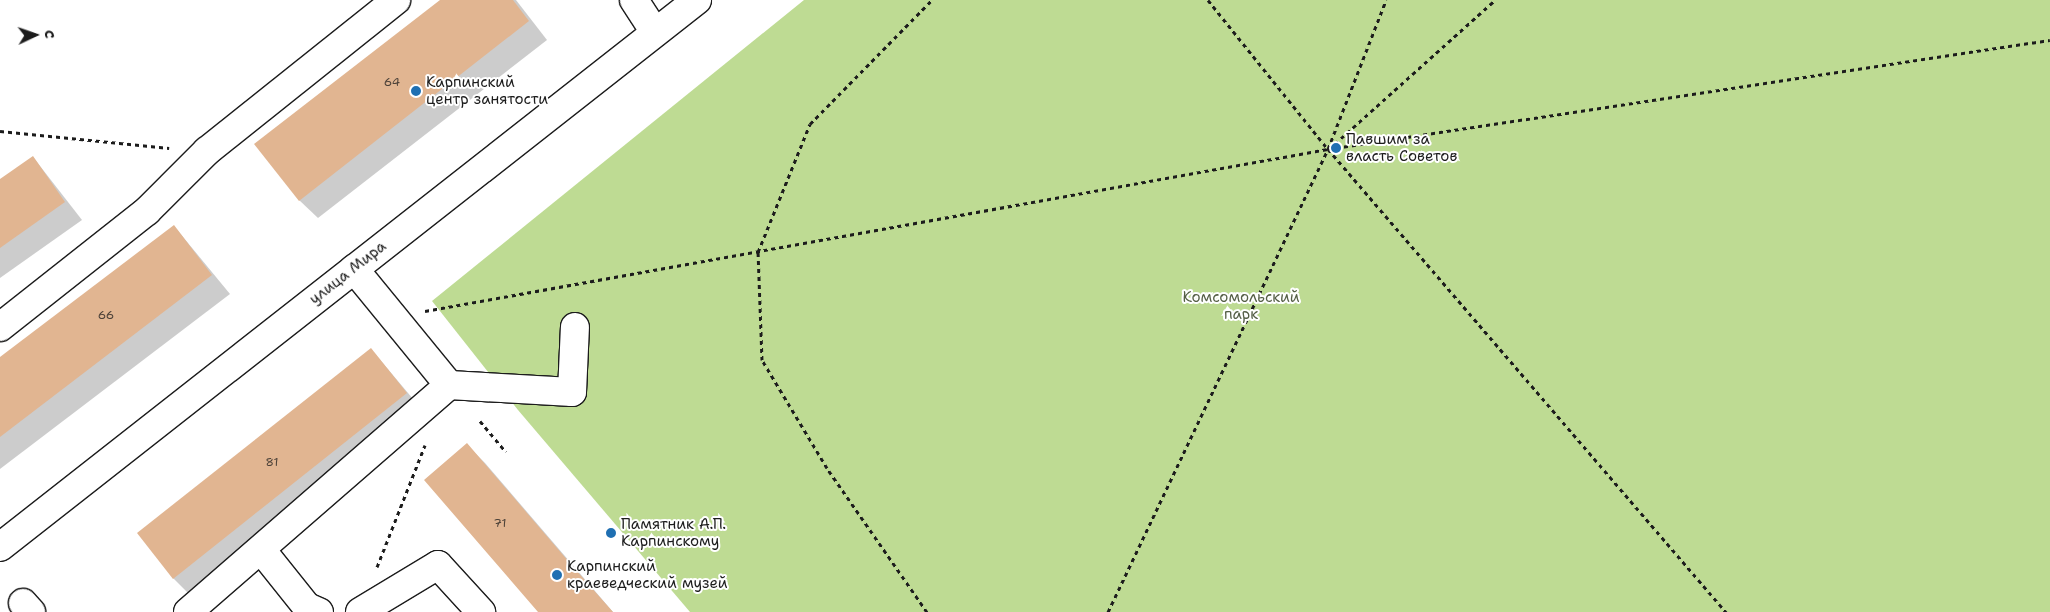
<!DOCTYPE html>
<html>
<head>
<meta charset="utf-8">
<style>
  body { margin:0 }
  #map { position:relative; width:2050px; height:612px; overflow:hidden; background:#fff; font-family:"Shantell Sans",sans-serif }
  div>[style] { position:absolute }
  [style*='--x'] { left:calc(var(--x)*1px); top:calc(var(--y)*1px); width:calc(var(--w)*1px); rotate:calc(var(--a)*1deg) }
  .green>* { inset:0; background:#bedb93 }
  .shadow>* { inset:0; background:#0003 }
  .building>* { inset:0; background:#e1b591 }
  .path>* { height:3px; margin-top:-1.5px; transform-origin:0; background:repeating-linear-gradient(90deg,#1c1c1c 0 4px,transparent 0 8px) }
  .roads { filter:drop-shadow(1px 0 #1c1c1c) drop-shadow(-1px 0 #1c1c1c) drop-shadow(0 1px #1c1c1c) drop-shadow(0 -1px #1c1c1c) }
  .minor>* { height:28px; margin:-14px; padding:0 14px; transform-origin:14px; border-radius:14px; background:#fff }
  .major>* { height:28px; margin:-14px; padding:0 14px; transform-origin:14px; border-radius:14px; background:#fff }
  .dots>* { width:14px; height:14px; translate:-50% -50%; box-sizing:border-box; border:2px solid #fff; border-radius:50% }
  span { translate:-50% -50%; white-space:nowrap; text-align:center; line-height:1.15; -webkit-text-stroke:4px #fff; paint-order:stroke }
  .number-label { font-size:12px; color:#4d4239 }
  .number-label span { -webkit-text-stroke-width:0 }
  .poi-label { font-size:15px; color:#1c1c1c }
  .left { translate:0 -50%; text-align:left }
  .street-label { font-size:15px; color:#1c1c1c }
  .park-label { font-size:15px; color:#555f46 }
  .north { position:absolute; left:10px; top:10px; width:50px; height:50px; -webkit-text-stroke:4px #fff; paint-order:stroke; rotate:87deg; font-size:14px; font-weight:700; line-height:20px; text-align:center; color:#1c1c1c }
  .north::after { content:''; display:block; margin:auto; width:18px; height:22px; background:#1c1c1c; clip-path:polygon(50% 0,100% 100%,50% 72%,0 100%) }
</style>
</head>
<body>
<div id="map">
  <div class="green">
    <i style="clip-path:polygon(804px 0,2050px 0,2050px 612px,690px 612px,518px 410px,432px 301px)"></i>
  </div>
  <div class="shadow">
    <i style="clip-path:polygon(442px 0,516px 0,547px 40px,318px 218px,299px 200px)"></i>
    <i style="clip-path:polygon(33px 157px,82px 220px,0 278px,0 180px)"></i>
    <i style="clip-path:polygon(174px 226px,230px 294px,0 469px,0 359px)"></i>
    <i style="clip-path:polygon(371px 349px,424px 412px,191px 596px,173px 578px)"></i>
    <i style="clip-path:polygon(467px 445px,485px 463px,613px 612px,540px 612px)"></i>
  </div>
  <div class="building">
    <i style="clip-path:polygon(440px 0,513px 0,529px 21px,299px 201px,254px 144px)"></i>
    <i style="clip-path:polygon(33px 156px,65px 202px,0 248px,0 179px)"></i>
    <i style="clip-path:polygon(174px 225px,212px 275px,0 437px,0 357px)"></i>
    <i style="clip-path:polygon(371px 348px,407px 393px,173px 579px,137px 533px)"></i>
    <i style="clip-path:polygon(467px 443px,575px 569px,613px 612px,538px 612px,424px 480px)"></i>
  </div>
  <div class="path">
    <i style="--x:1208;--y:0;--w:191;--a:51.2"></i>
    <i style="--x:1328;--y:149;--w:611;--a:49.32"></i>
    <i style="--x:0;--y:131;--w:170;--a:5.7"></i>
    <i style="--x:1329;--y:149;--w:223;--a:-41.9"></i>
    <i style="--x:425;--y:311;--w:917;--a:-10.17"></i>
    <i style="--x:1328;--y:149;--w:730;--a:-8.59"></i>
    <i style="--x:480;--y:421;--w:40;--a:50"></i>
    <i style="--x:377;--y:567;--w:131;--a:-68.5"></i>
    <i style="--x:927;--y:612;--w:175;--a:-124.8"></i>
    <i style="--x:827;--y:468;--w:126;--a:-121"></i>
    <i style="--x:762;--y:360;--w:108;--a:-92.1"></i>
    <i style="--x:758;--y:252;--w:138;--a:-67.9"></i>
    <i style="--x:810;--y:124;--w:174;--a:-45.5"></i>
    <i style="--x:1108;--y:612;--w:513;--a:-64.58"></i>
    <i style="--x:1328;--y:149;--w:160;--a:-68.7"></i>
  </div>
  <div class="roads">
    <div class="minor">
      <i style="--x:634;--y:0;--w:38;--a:57"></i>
      <i style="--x:354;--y:269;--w:150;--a:50.7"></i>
      <i style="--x:0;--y:327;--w:187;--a:-38.3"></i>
      <i style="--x:147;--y:211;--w:85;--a:-45"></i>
      <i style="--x:207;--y:151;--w:242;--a:-38.6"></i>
      <i style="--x:263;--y:552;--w:70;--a:51.3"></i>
      <i style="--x:307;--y:607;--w:13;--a:23"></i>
      <i style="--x:23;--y:603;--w:12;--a:48"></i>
      <i style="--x:188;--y:612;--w:346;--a:-41"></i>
      <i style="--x:449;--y:385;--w:123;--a:3.3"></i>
      <i style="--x:572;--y:392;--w:65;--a:-87.4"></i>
      <i style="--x:360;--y:612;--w:91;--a:-31.1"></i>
      <i style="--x:438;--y:565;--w:64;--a:47.5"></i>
    </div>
    <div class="major">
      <i style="--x:0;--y:547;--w:886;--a:-38.12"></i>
    </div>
  </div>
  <div class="dots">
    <i style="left:416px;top:91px;background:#1f6fb2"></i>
    <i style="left:1336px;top:148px;background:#1f6fb2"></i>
    <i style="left:611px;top:533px;background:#1f6fb2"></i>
    <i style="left:557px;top:575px;background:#1f6fb2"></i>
  </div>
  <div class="number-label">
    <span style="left:392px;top:83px">64</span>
    <span style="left:106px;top:316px">66</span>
    <span style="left:272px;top:463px">81</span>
    <span style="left:500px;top:524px">71</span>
  </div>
  <div class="poi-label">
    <span class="left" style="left:426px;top:91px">Карпинский<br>центр занятости</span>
    <span class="left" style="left:1346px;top:148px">Павшим за<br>власть Советов</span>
    <span class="left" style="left:621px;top:533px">Памятник А.П.<br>Карпинскому</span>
    <span class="left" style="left:567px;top:575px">Карпинский<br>краеведческий музей</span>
  </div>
  <div class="street-label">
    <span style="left:348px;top:273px;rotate:-38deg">улица Мира</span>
  </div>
  <div class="park-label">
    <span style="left:1241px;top:306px">Комсомольский<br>парк</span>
  </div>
  <div class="north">С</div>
</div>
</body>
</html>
